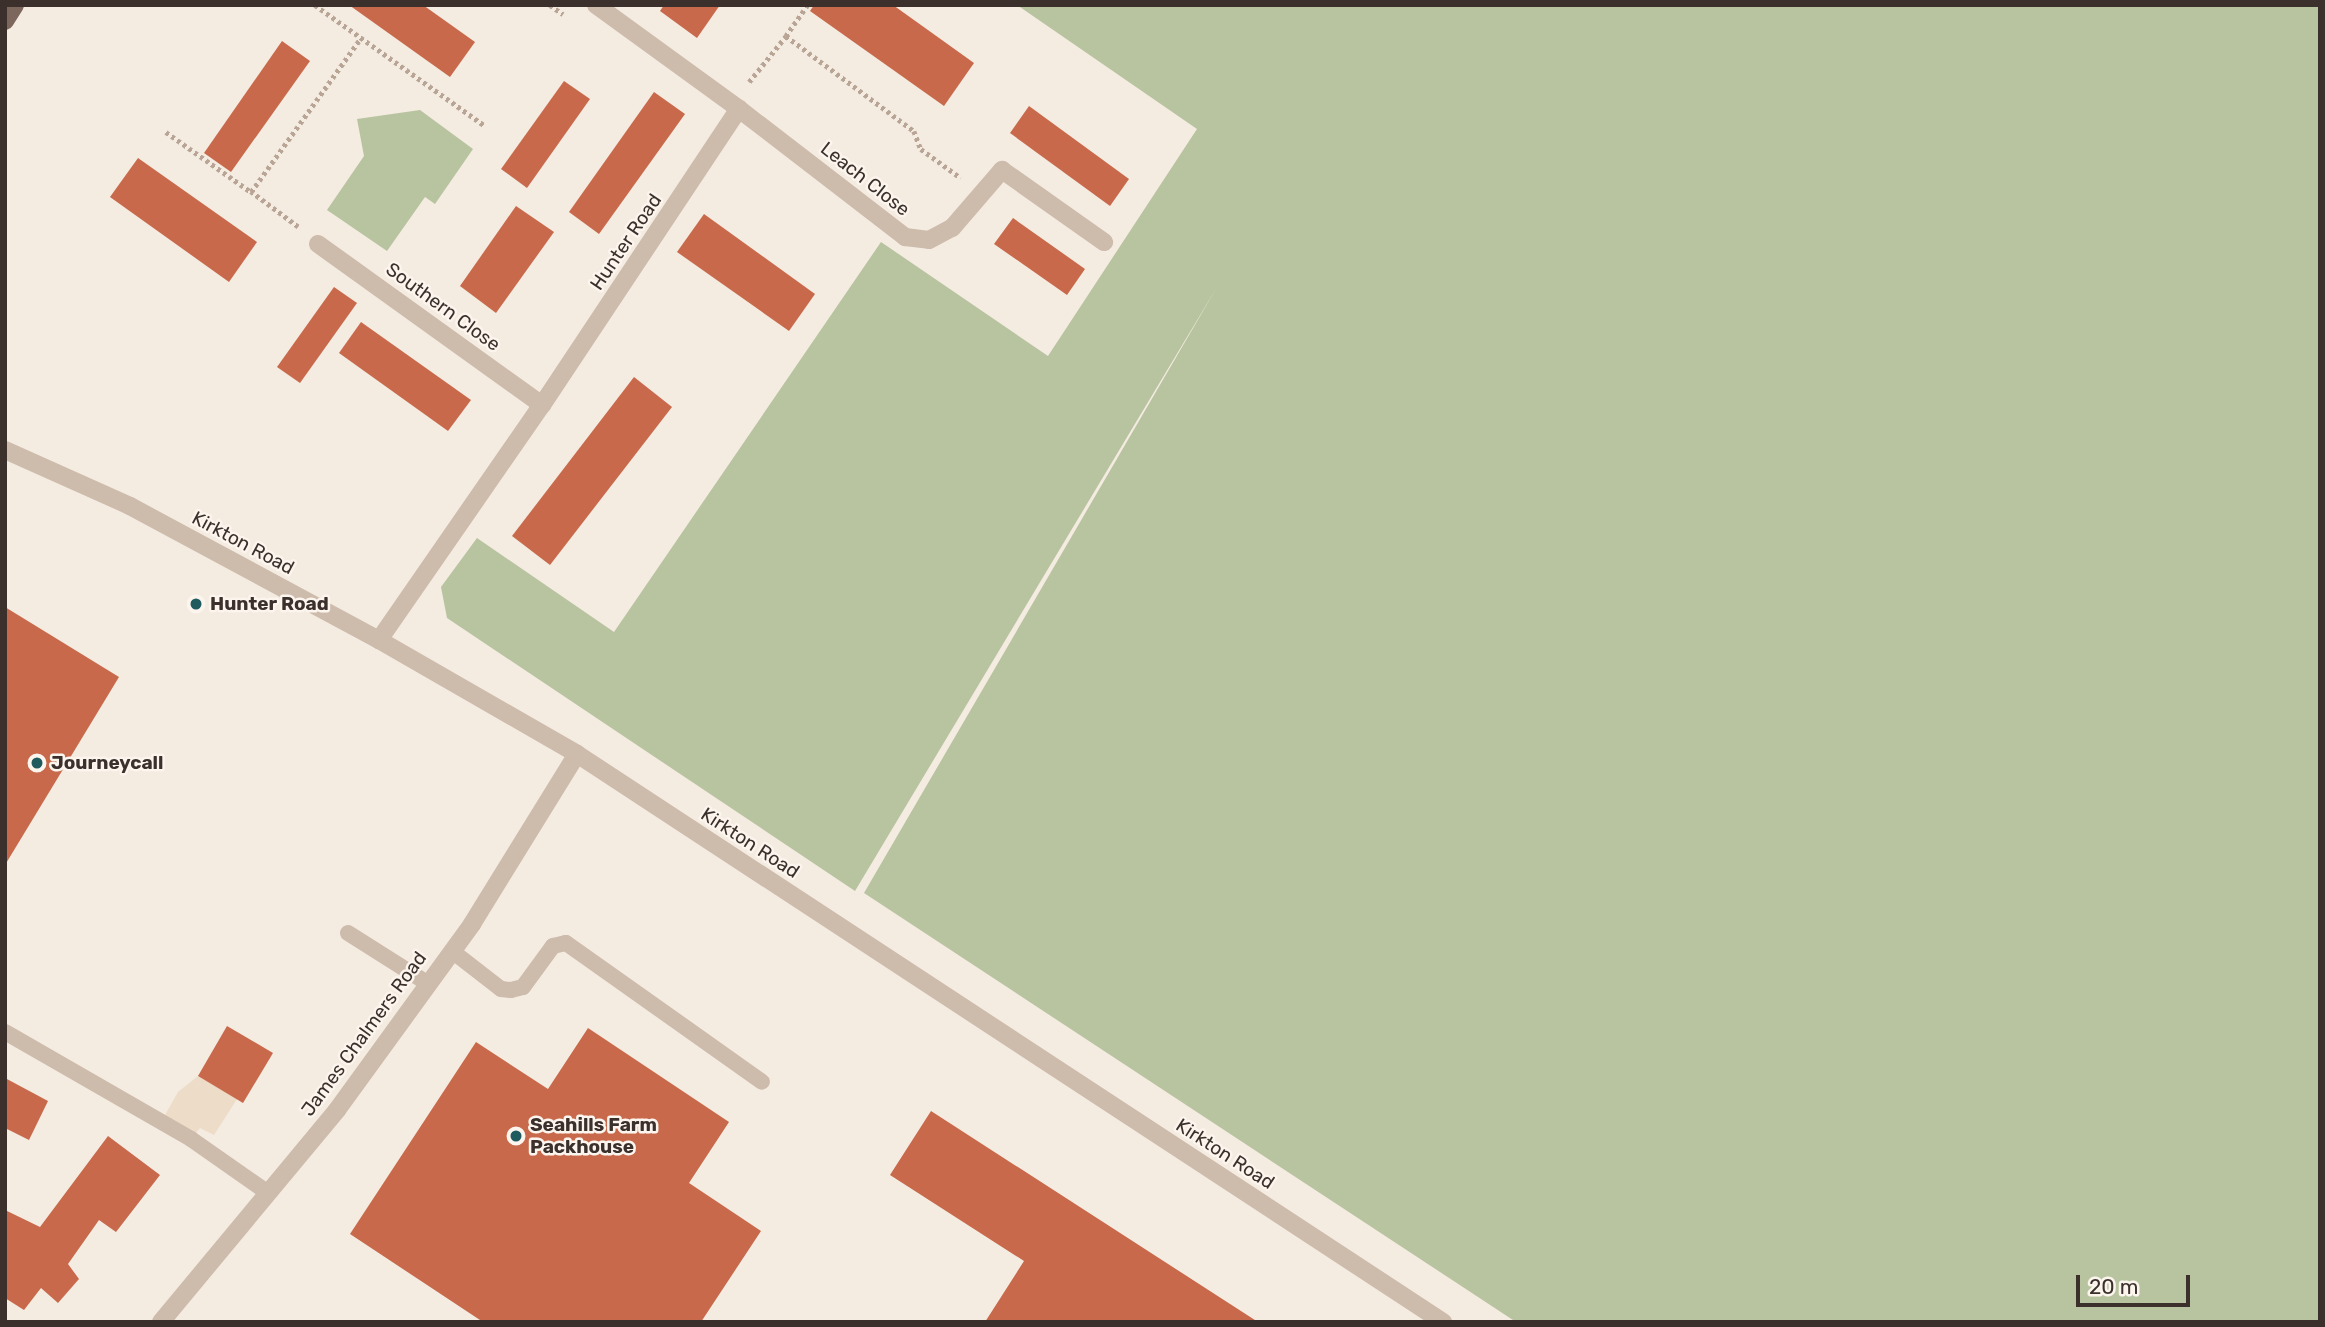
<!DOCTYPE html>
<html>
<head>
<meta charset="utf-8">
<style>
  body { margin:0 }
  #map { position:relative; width:2325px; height:1327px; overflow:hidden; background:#f4ebe1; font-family:Rubik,sans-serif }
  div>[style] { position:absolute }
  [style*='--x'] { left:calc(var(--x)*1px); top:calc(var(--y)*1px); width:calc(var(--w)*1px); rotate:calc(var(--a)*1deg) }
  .green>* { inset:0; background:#b8c4a0 }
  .plaza>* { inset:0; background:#ecdcc8 }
  .building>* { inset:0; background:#c8694b }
  .path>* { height:4.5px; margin-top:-2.25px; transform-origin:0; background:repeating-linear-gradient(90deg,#b9a596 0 3.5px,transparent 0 7px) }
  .service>* { height:16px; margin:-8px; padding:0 8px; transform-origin:8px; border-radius:8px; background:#cdbbac }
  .minor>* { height:18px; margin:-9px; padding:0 9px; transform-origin:9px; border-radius:9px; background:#cdbbac }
  .tertiary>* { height:18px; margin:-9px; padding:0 9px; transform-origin:9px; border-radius:9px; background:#cdbbac }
  .primary>* { height:18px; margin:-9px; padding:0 9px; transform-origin:9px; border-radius:9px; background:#7d675c }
  .dots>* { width:19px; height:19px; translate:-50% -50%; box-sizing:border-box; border:4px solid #fbf5ee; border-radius:50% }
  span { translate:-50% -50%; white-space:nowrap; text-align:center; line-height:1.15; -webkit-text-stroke:5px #fbf5ee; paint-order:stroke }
  .street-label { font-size:19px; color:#3b302b }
  .poi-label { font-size:19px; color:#3b302b; font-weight:700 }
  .left { translate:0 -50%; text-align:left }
  .frame { position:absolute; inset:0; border:7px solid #3b302b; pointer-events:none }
  .scale { position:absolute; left:2076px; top:1275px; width:114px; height:32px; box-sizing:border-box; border:4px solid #3b302b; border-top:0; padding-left:9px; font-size:21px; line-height:24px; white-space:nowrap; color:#3b302b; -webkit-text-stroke:5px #fbf5ee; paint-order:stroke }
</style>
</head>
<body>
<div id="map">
  <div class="green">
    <i style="clip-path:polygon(1017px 5px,2320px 5px,2320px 1322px,1516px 1322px,864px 893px,1217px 287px,855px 891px,447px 618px,441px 587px,477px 538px,614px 632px,881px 242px,1048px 356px,1197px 129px)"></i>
    <i style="clip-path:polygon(420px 110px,473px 149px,435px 204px,425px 197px,387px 251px,327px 210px,364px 156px,357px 119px)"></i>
  </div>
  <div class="plaza">
    <i style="clip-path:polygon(198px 1076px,237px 1099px,214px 1135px,200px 1128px,191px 1139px,164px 1117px,178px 1092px)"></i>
  </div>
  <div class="building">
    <i style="clip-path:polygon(349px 5px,423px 5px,475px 42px,450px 77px)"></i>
    <i style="clip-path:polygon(664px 5px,720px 5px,697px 38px,660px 11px)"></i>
    <i style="clip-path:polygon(814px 5px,893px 5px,974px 63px,944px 106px,810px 11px)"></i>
    <i style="clip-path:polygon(282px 41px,310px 61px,231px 172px,204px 153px)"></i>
    <i style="clip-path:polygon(564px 81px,590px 99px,527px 188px,501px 169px)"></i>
    <i style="clip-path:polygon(654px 92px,685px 114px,599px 234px,569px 212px)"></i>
    <i style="clip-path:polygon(1029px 106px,1129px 179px,1110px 206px,1010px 133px)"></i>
    <i style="clip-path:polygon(138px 158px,257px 242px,229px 282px,110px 197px)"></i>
    <i style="clip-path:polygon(516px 206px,554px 232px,496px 313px,460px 286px)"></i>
    <i style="clip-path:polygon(704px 214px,815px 294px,789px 331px,677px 252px)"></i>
    <i style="clip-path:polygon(1013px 218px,1085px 269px,1067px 295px,994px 244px)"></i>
    <i style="clip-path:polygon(334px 287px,357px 303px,300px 383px,277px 367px)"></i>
    <i style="clip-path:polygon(361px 322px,471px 400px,448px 431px,339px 353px)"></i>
    <i style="clip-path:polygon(634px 377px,672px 407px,550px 565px,512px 536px)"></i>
    <i style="clip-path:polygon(5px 607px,119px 677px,5px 865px)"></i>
    <i style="clip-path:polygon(227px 1026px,273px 1053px,243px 1103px,198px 1076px)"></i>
    <i style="clip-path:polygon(588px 1028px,729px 1122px,689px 1183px,761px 1231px,701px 1322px,483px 1322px,350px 1234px,476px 1042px,548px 1089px)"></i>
    <i style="clip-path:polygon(5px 1078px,48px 1101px,29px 1140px,5px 1128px)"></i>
    <i style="clip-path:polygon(931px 1111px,1258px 1322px,985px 1322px,1024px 1261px,890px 1175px)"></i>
    <i style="clip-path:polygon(108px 1136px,160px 1175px,116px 1232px,99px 1220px,68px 1264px,79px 1279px,58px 1303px,41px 1288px,24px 1310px,5px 1298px,5px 1210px,40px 1227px)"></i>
  </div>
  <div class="path">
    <i style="--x:315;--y:5;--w:207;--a:35.4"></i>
    <i style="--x:550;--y:5;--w:16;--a:35"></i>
    <i style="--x:808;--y:5;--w:38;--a:125"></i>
    <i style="--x:786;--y:36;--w:159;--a:36.6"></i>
    <i style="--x:914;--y:131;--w:19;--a:69"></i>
    <i style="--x:921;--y:149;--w:49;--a:35.9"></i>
    <i style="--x:749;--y:82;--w:59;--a:-51.2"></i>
    <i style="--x:166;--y:132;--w:104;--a:35.2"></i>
    <i style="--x:298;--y:227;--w:59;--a:-143.3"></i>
    <i style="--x:251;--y:192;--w:189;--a:-54.5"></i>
  </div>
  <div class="service">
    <i style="--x:348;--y:933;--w:93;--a:32.3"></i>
    <i style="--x:452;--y:951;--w:62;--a:37.8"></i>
    <i style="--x:501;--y:989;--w:10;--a:6"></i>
    <i style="--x:511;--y:990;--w:12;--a:-14"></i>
    <i style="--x:523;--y:987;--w:51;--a:-53.8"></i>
    <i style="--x:553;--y:946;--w:13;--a:-13"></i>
    <i style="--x:566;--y:943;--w:240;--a:35.3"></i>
    <i style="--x:5;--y:1032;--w:215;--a:29.9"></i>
    <i style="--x:191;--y:1139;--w:94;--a:35"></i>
  </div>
  <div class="minor">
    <i style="--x:596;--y:5;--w:177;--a:36"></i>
    <i style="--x:739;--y:109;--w:210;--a:37.6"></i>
    <i style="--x:905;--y:237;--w:24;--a:7"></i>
    <i style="--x:929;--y:240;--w:26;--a:-28"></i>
    <i style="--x:952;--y:228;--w:77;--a:-49.2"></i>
    <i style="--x:1002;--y:170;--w:125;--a:35.2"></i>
    <i style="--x:318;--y:244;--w:276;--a:35.7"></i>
    <i style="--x:379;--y:640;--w:286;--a:-55.3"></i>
    <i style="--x:542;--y:405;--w:356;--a:-56.4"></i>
    <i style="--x:161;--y:1322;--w:276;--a:-50.3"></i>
    <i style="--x:337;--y:1110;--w:230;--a:-54"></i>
    <i style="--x:472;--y:924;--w:200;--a:-58.3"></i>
  </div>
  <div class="tertiary">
    <i style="--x:5;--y:450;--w:137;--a:24.1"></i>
    <i style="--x:130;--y:506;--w:283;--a:28.3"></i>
    <i style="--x:379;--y:640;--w:228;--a:29.9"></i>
    <i style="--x:577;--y:754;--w:1036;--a:33.26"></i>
  </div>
  <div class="primary">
    <i style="--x:5;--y:21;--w:19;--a:-58"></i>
  </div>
  <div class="dots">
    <i style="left:196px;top:604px;background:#1f5a5e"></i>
    <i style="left:37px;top:763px;background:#1f5a5e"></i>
    <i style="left:516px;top:1136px;background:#1f5a5e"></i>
  </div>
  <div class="street-label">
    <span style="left:865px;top:179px;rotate:38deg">Leach Close</span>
    <span style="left:626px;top:242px;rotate:-56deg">Hunter Road</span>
    <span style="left:443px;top:307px;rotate:36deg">Southern Close</span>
    <span style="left:243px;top:543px;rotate:28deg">Kirkton Road</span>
    <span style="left:750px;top:843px;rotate:33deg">Kirkton Road</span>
    <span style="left:364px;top:1034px;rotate:-54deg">James Chalmers Road</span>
    <span style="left:1225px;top:1154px;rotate:33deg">Kirkton Road</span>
  </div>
  <div class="poi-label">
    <span class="left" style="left:210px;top:604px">Hunter Road</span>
    <span class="left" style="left:51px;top:763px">Journeycall</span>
    <span class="left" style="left:530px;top:1136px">Seahills Farm<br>Packhouse</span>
  </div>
  <div class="frame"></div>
  <div class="scale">20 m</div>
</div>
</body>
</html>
